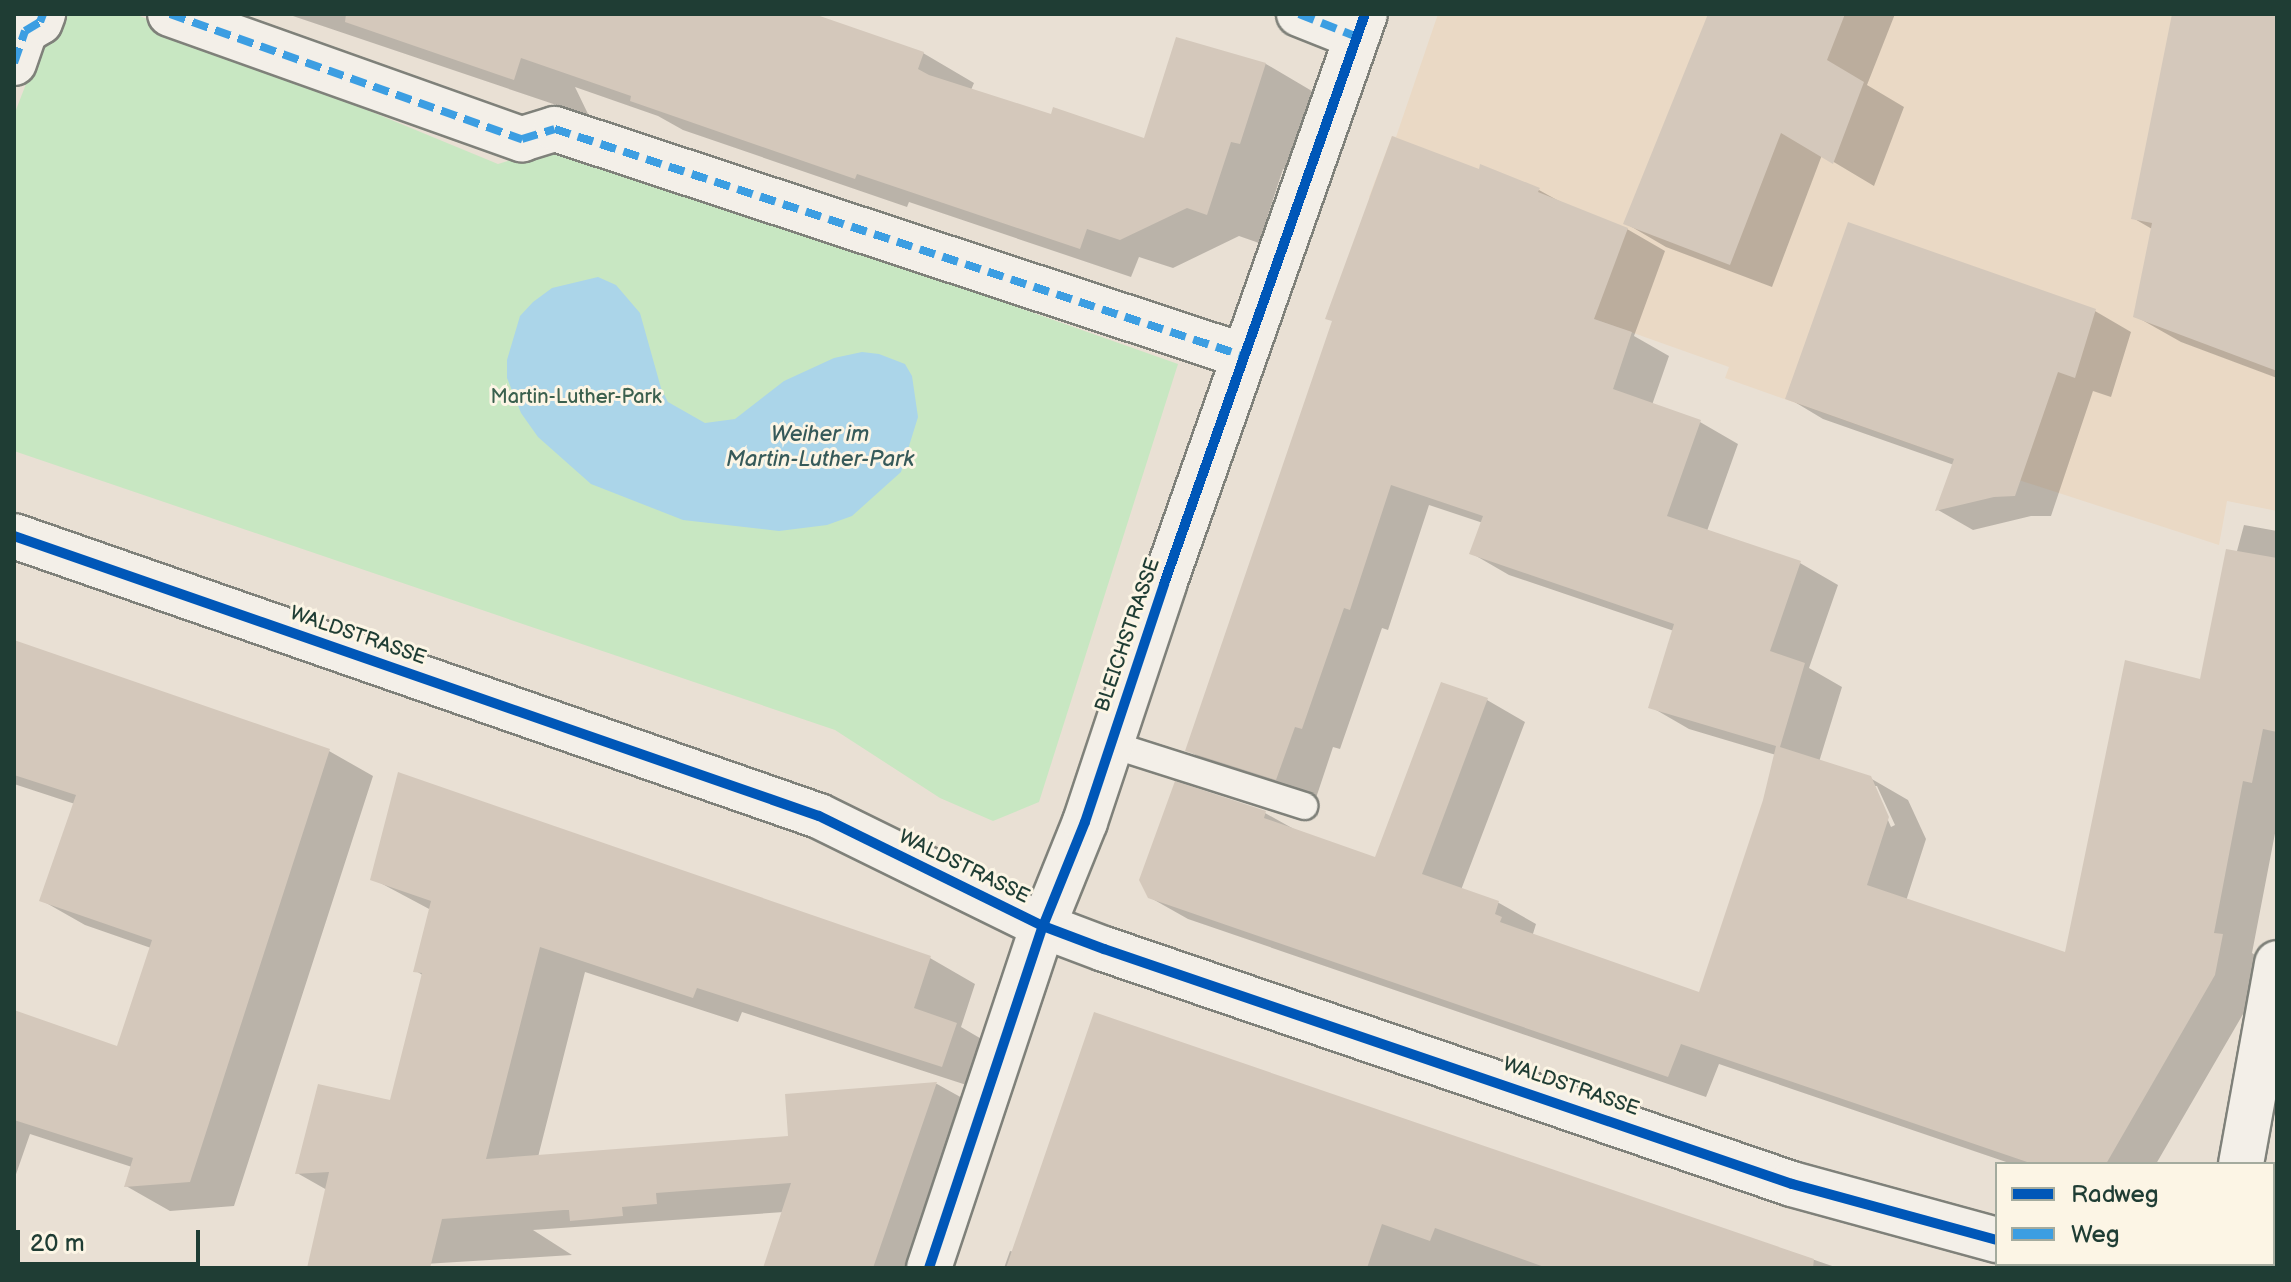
<!DOCTYPE html>
<html>
<head>
<meta charset="utf-8">
<style>
  body { margin:0 }
  #map { position:relative; width:2291px; height:1282px; overflow:hidden; background:#e9e0d4; font-family:"Balsamiq Sans",sans-serif }
  div>[style] { position:absolute }
  [style*='--x'] { left:calc(var(--x)*1px); top:calc(var(--y)*1px); width:calc(var(--w)*1px); rotate:calc(var(--a)*1deg) }
  .built>* { inset:0; background:#ead9c5 }
  .green>* { inset:0; background:#c8e7c2 }
  .water>* { inset:0; background:#abd5e9 }
  .shadow>* { inset:0; background:#0003 }
  .building>* { inset:0; background:#d4c8bb }
  .roads { filter:drop-shadow(2px 0 #7f817a) drop-shadow(-2px 0 #7f817a) drop-shadow(0 2px #7f817a) drop-shadow(0 -2px #7f817a) }
  .lane>* { height:26px; margin:-13px; padding:0 13px; transform-origin:13px; border-radius:13px; background:#f3efe8 }
  .street>* { height:44px; margin:-22px; padding:0 22px; transform-origin:22px; border-radius:22px; background:#f3efe8 }
  .secondary>* { height:44px; margin:-22px; padding:0 22px; transform-origin:22px; border-radius:22px; background:#f3efe8 }
  .quiet>* { height:8px; margin-top:-4px; transform-origin:0; background:repeating-linear-gradient(90deg,#3c9ee2 0 16px,transparent 0 24px) }
  .cycleway>* { height:10px; margin:-5px; padding:0 5px; transform-origin:5px; border-radius:5px; background:#0057b8 }
  span { translate:-50% -50%; white-space:nowrap; text-align:center; line-height:1.15; -webkit-text-stroke:6px #fcf5e5; paint-order:stroke }
  .park-label { font-size:20px; color:#3b604e }
  .street-label { font-size:20px; color:#1f3d34 }
  .water-label { font-size:22px; color:#365a5a; font-style:italic }
  .frame { position:absolute; inset:0; border:16px solid #1f3d34; pointer-events:none }
  .legend { position:absolute; left:1995px; top:1162px; width:280px; height:104px; box-sizing:border-box; background:#fcf5e5; border:2px solid #a4ab9e; margin:0; padding:10px 14px; list-style:none; font-size:24px; color:#1f3d34 }
  .legend li { display:flex; align-items:center; gap:16px; height:40px }
  .legend b { width:40px; border:2px solid #a4ab9e }
  .scale { position:absolute; left:16px; top:1230px; width:184px; height:36px; box-sizing:border-box; border:4px solid #1f3d34; border-top:0; padding-left:10px; font-size:24px; line-height:28px; white-space:nowrap; color:#1f3d34; -webkit-text-stroke:6px #fcf5e5; paint-order:stroke }
</style>
</head>
<body>
<div id="map">
  <div class="built">
    <i style="clip-path:polygon(1438px 14px,2277px 14px,2277px 511px,2227px 501px,2219px 545px,1954px 459px,1725px 378px,1729px 367px,1549px 303px,1369px 197px,1392px 136px,1396px 137px)"></i>
  </div>
  <div class="green">
    <i style="clip-path:polygon(53px 14px,135px 14px,498px 164px,559px 145px,1178px 364px,1039px 802px,993px 821px,940px 798px,835px 730px,14px 451px,14px 115px)"></i>
  </div>
  <div class="water">
    <i style="clip-path:polygon(598px 277px,616px 285px,640px 313px,661px 388px,668px 402px,705px 423px,735px 419px,784px 381px,834px 358px,862px 352px,879px 354px,905px 364px,912px 376px,918px 417px,901px 472px,852px 516px,827px 525px,779px 531px,683px 520px,591px 484px,538px 437px,521px 413px,507px 378px,507px 360px,520px 316px,533px 302px,552px 288px)"></i>
  </div>
  <div class="shadow">
    <i style="clip-path:polygon(287px 14px,808px 14px,923px 53px,974px 83px,971px 90px,1052px 117px,1145px 140px,1178px 39px,1266px 64px,1317px 94px,1291px 172px,1283px 169px,1259px 243px,1239px 236px,1173px 268px,1139px 257px,1131px 277px,909px 202px,907px 207px,683px 130px,658px 116px,575px 87px,589px 116px)"></i>
    <i style="clip-path:polygon(1709px 14px,1895px 14px,1867px 85px,1904px 107px,1874px 186px,1822px 155px,1772px 287px,1666px 247px,1625px 223px)"></i>
    <i style="clip-path:polygon(2174px 14px,2277px 14px,2277px 378px,2181px 342px,2135px 316px,2152px 229px,2133px 218px)"></i>
    <i style="clip-path:polygon(evenodd,1480px 171px,1539px 190px,1566px 205px,1627px 229px,1665px 251px,1634px 336px,1669px 356px,1652px 405px,1700px 422px,1738px 444px,1707px 531px,1800px 563px,1838px 585px,1809px 668px,1842px 687px,1819px 762px,1870px 778px,1908px 800px,1926px 839px,1906px 901px,2066px 955px,2202px 681px,2244px 525px,2277px 531px,2277px 823px,2252px 953px,2260px 958px,2253px 997px,2156px 1164px,2012px 1164px,1719px 1064px,1706px 1097px,1188px 919px,1149px 897px,1265px 813px,1301px 833px,1376px 859px,1487px 700px,1525px 722px,1461px 890px,1499px 903px,1536px 924px,1532px 937px,1700px 995px,1765px 801px,1776px 755px,1689px 729px,1651px 707px,1674px 631px,1509px 575px,1471px 553px,1483px 523px,1429px 505px,1388px 630px,1382px 628px,1340px 749px,1333px 747px,1315px 801px,1225px 772px,1187px 750px,1480px 171px,1873px 786px,1877px 786px,1895px 825px,1891px 827px,1873px 786px)"></i>
    <i style="clip-path:polygon(1849px 225px,2095px 311px,2131px 332px,2111px 397px,2093px 391px,2051px 516px,2031px 516px,1973px 530px,1938px 510px,1954px 465px,1823px 419px,1788px 398px)"></i>
    <i style="clip-path:polygon(14px 642px,329px 751px,373px 776px,234px 1206px,170px 1211px,126px 1186px,132px 1167px,30px 1134px,14px 1180px,14px 1012px,118px 1048px,151px 948px,85px 925px,41px 900px,75px 804px,14px 784px)"></i>
    <i style="clip-path:polygon(373px 879px,930px 958px,975px 984px,961px 1027px,1002px 1051px,988px 1092px,742px 1012px,738px 1022px,585px 972px,538px 1157px,790px 1138px,787px 1096px,937px 1084px,982px 1109px,927px 1268px,766px 1268px,784px 1212px,533px 1230px,572px 1255px,408px 1265px,418px 1268px,309px 1268px,327px 1190px,297px 1173px,391px 1103px,424px 976px,416px 971px,431px 910px)"></i>
    <i style="clip-path:polygon(1096px 1015px,1838px 1268px,1004px 1268px,1010px 1251px,1014px 1252px)"></i>
  </div>
  <div class="building">
    <i style="clip-path:polygon(346px 14px,814px 14px,924px 52px,918px 69px,929px 75px,1051px 114px,1053px 107px,1144px 138px,1176px 37px,1266px 63px,1240px 144px,1231px 142px,1207px 215px,1187px 208px,1120px 240px,1087px 229px,1080px 249px,857px 174px,855px 179px,630px 101px,631px 96px,521px 58px,514px 80px,345px 22px)"></i>
    <i style="clip-path:polygon(1708px 14px,1845px 14px,1827px 60px,1864px 82px,1833px 164px,1781px 133px,1730px 265px,1623px 224px)"></i>
    <i style="clip-path:polygon(2172px 14px,2277px 14px,2277px 371px,2133px 317px,2152px 223px,2131px 219px)"></i>
    <i style="clip-path:polygon(1392px 136px,1479px 169px,1480px 164px,1540px 188px,1538px 192px,1628px 228px,1594px 319px,1632px 332px,1613px 389px,1701px 420px,1667px 516px,1801px 561px,1770px 651px,1805px 663px,1780px 747px,1871px 776px,1889px 817px,1867px 885px,2065px 952px,2125px 660px,2200px 679px,2226px 549px,2277px 558px,2277px 732px,2263px 729px,2252px 783px,2243px 781px,2214px 933px,2223px 934px,2215px 975px,2106px 1164px,2033px 1164px,1681px 1044px,1668px 1077px,1148px 898px,1139px 880px,1175px 781px,1266px 811px,1264px 818px,1375px 857px,1441px 682px,1488px 698px,1422px 874px,1499px 901px,1495px 914px,1502px 917px,1500px 922px,1699px 992px,1763px 800px,1776px 746px,1648px 708px,1674px 624px,1469px 554px,1483px 516px,1391px 485px,1350px 610px,1344px 608px,1302px 729px,1295px 727px,1276px 780px,1185px 751px,1332px 321px,1325px 319px)"></i>
    <i style="clip-path:polygon(1848px 222px,2096px 309px,2075px 378px,2058px 372px,2015px 496px,1994px 497px,1935px 511px,1954px 459px,1785px 399px)"></i>
    <i style="clip-path:polygon(14px 640px,330px 749px,190px 1182px,124px 1187px,133px 1158px,14px 1120px,14px 1010px,117px 1046px,152px 940px,39px 901px,76px 795px,14px 775px)"></i>
    <i style="clip-path:polygon(398px 772px,931px 956px,914px 1008px,957px 1023px,942px 1067px,697px 988px,693px 998px,540px 947px,486px 1159px,788px 1136px,785px 1094px,937px 1082px,873px 1268px,763px 1268px,791px 1183px,656px 1193px,657px 1204px,622px 1207px,623px 1216px,570px 1221px,569px 1210px,564px 1210px,442px 1219px,430px 1268px,307px 1268px,329px 1172px,295px 1174px,318px 1084px,390px 1100px,422px 973px,413px 972px,431px 901px,370px 880px)"></i>
    <i style="clip-path:polygon(1094px 1012px,1814px 1259px,1813px 1268px,1547px 1268px,1435px 1228px,1430px 1241px,1382px 1224px,1367px 1268px,1006px 1268px)"></i>
  </div>
  <div class="roads">
    <div class="lane">
      <i style="--x:1110;--y:744;--w:204;--a:17.7"></i>
    </div>
    <div class="street">
      <i style="--x:170;--y:14;--w:374;--a:19.6"></i>
      <i style="--x:522;--y:139;--w:34;--a:-17"></i>
      <i style="--x:555;--y:129;--w:725;--a:18.24"></i>
      <i style="--x:1299;--y:14;--w:62;--a:21.6"></i>
      <i style="--x:14;--y:63;--w:34;--a:-71"></i>
      <i style="--x:25;--y:31;--w:17;--a:-31"></i>
      <i style="--x:40;--y:22;--w:9;--a:-69"></i>
      <i style="--x:2241;--y:1164;--w:204;--a:-79.8"></i>
      <i style="--x:929;--y:1268;--w:360;--a:-71.6"></i>
      <i style="--x:1043;--y:926;--w:112;--a:-68"></i>
      <i style="--x:1085;--y:822;--w:251;--a:-71.6"></i>
      <i style="--x:1164;--y:584;--w:604;--a:-70.58"></i>
      <i style="--x:2207;--y:1268;--w:4;--a:-76"></i>
    </div>
    <div class="secondary">
      <i style="--x:14;--y:536;--w:852;--a:19.18"></i>
      <i style="--x:819;--y:816;--w:250;--a:26.2"></i>
      <i style="--x:1043;--y:926;--w:65;--a:20.7"></i>
      <i style="--x:1104;--y:949;--w:727;--a:18.86"></i>
      <i style="--x:1792;--y:1184;--w:213;--a:15.3"></i>
      <i style="--x:2080;--y:1264;--w:14;--a:17"></i>
    </div>
  </div>
  <div class="quiet">
    <i style="--x:170;--y:14;--w:374;--a:19.6"></i>
    <i style="--x:522;--y:139;--w:34;--a:-17"></i>
    <i style="--x:555;--y:129;--w:725;--a:18.24"></i>
    <i style="--x:1299;--y:14;--w:62;--a:21.6"></i>
    <i style="--x:14;--y:63;--w:34;--a:-71"></i>
    <i style="--x:25;--y:31;--w:17;--a:-31"></i>
    <i style="--x:40;--y:22;--w:9;--a:-69"></i>
  </div>
  <div class="cycleway">
    <i style="--x:14;--y:536;--w:852;--a:19.18"></i>
    <i style="--x:819;--y:816;--w:250;--a:26.2"></i>
    <i style="--x:1043;--y:926;--w:65;--a:20.7"></i>
    <i style="--x:1104;--y:949;--w:727;--a:18.86"></i>
    <i style="--x:1792;--y:1184;--w:213;--a:15.3"></i>
    <i style="--x:929;--y:1268;--w:360;--a:-71.6"></i>
    <i style="--x:1043;--y:926;--w:112;--a:-68"></i>
    <i style="--x:1085;--y:822;--w:251;--a:-71.6"></i>
    <i style="--x:1164;--y:584;--w:604;--a:-70.58"></i>
  </div>
  <div class="park-label">
    <span style="left:576px;top:397px">Martin-Luther-Park</span>
  </div>
  <div class="street-label">
    <span style="left:1128px;top:635px;rotate:-71deg">BLEICHSTRASSE</span>
    <span style="left:358px;top:636px;rotate:19deg">WALDSTRASSE</span>
    <span style="left:964px;top:867px;rotate:26deg">WALDSTRASSE</span>
    <span style="left:1571px;top:1087px;rotate:19deg">WALDSTRASSE</span>
  </div>
  <div class="water-label">
    <span style="left:820px;top:447px">Weiher im<br>Martin-Luther-Park</span>
  </div>
  <div class="frame"></div>
  <ul class="legend">
  <li><b style="height:10px;background:#0057b8"></b>Radweg</li>
  <li><b style="height:10px;background:#3c9ee2"></b>Weg</li>
  </ul>
  <div class="scale">20 m</div>
</div>
</body>
</html>
